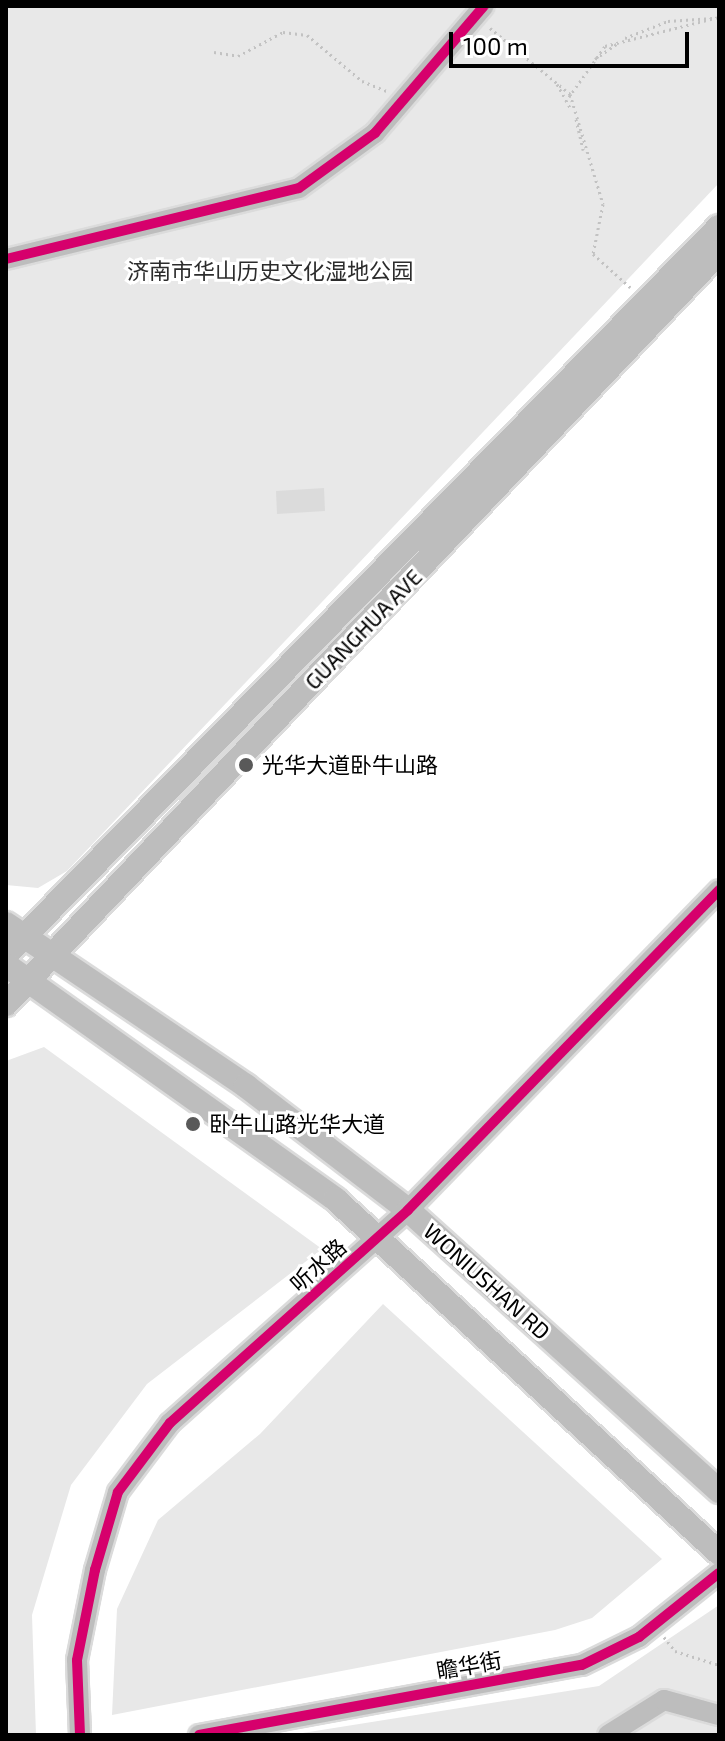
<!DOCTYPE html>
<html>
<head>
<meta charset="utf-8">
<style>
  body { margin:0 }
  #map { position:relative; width:725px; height:1741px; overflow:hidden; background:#fff; font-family:"Exo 2","Noto Sans SC",sans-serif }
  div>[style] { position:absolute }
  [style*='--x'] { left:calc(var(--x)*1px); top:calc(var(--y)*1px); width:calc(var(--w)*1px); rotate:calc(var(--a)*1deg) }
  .green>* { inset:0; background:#e8e8e8 }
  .building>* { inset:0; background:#dbdbdb }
  .path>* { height:3px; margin-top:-1.5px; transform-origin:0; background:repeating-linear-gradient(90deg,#c2c2c2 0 2px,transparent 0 6px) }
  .roads { filter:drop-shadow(2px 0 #dbdbdb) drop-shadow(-2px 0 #dbdbdb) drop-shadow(0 2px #dbdbdb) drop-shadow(0 -2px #dbdbdb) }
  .minor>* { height:20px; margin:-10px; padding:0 10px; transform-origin:10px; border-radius:10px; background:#bdbdbd }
  .major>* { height:24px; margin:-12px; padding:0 12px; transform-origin:12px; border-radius:12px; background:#bdbdbd }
  .cycleway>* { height:10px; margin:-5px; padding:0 5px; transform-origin:5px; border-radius:5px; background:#d6006c }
  .dots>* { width:22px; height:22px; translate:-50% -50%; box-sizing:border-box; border:4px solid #fff; border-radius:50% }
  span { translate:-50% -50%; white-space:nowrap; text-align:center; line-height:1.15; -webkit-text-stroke:6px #fff; paint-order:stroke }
  .park-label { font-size:22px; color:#2c2c2c }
  .street-label { font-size:22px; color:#000 }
  .poi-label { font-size:22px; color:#000 }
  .left { translate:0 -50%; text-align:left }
  .frame { position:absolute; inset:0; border:8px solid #000; pointer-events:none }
  .scale { position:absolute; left:449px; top:32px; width:240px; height:36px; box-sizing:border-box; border:4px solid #000; border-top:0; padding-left:10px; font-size:24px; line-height:28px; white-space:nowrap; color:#000; -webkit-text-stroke:6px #fff; paint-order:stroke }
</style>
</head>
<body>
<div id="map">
  <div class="green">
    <i style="clip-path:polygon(6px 6px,719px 6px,719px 183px,67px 871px,38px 888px,6px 885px)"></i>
    <i style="clip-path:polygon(44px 1047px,322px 1249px,147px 1384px,71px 1485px,32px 1615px,36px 1735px,6px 1735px,6px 1061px)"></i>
    <i style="clip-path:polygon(383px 1304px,662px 1559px,592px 1618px,555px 1630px,112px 1715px,117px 1609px,158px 1520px,260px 1434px)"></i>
    <i style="clip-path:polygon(719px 1605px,719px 1735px,290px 1735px,599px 1686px)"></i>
  </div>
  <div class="building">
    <i style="clip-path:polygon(324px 488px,325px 511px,277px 514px,276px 491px)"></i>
  </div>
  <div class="path">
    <i style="--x:490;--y:28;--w:104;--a:39.5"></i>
    <i style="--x:570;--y:94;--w:115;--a:73.3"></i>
    <i style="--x:603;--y:204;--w:51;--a:101.3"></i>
    <i style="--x:593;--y:254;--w:50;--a:41.7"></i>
    <i style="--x:625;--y:38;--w:46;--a:-21.6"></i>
    <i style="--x:668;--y:21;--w:45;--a:-3.8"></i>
    <i style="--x:214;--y:52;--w:24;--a:9"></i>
    <i style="--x:238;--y:56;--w:51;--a:-28.1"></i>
    <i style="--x:283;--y:32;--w:24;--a:7"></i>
    <i style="--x:307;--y:35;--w:72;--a:39.9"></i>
    <i style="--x:362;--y:81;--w:29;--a:22"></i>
    <i style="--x:595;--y:59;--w:28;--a:-35"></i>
    <i style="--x:557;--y:84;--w:29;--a:61"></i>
    <i style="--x:569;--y:97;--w:62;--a:-54.8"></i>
    <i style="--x:605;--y:46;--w:118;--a:-14.3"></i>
    <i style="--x:576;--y:119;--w:32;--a:77"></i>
    <i style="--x:664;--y:1637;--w:18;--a:52"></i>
    <i style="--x:675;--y:1651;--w:46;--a:17.7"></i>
    <i style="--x:459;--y:1735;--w:38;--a:0"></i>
  </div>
  <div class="roads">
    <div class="minor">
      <i style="--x:6;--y:259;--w:301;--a:-13.6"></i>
      <i style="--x:299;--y:188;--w:94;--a:-35.9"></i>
      <i style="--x:375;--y:133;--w:167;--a:-49.4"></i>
      <i style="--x:80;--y:1735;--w:75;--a:-92.3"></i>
      <i style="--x:77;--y:1660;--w:92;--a:-78.7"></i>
      <i style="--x:95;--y:1570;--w:81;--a:-73.6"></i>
      <i style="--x:118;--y:1492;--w:86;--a:-53"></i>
      <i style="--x:170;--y:1423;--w:319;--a:-41.8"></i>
      <i style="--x:408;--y:1210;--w:446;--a:-45.8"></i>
      <i style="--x:199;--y:1735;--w:389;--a:-10.4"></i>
      <i style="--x:582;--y:1665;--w:64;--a:-26.2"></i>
      <i style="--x:639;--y:1637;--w:102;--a:-38.7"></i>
      <i style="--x:608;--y:1735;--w:66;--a:-32"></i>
      <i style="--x:664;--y:1700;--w:57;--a:15.3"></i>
    </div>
    <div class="major">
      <i style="--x:6;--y:924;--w:290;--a:34"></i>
      <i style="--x:246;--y:1086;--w:204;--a:37.4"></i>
      <i style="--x:408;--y:1210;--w:419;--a:42.1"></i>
      <i style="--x:6;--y:955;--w:1019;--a:-45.6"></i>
      <i style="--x:6;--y:965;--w:404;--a:35.4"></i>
      <i style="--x:335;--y:1199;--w:522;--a:42.67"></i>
      <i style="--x:6;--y:1004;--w:1036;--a:-46.52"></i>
    </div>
  </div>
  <div class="cycleway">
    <i style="--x:6;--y:259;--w:301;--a:-13.6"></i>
    <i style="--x:299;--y:188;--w:94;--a:-35.9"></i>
    <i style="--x:375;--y:133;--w:167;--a:-49.4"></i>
    <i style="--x:80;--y:1735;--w:75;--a:-92.3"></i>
    <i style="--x:77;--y:1660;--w:92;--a:-78.7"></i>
    <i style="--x:95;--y:1570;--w:81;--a:-73.6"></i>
    <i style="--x:118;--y:1492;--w:86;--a:-53"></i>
    <i style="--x:170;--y:1423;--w:319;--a:-41.8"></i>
    <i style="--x:408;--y:1210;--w:446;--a:-45.8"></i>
    <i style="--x:199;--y:1735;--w:389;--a:-10.4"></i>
    <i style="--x:582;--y:1665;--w:64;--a:-26.2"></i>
    <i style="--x:639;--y:1637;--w:102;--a:-38.7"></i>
  </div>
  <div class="dots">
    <i style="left:246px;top:765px;background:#595959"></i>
    <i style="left:193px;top:1124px;background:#595959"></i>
  </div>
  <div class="park-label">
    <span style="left:270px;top:271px">济南市华山历史文化湿地公园</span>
  </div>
  <div class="street-label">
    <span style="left:363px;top:629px;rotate:-46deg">GUANGHUA AVE</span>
    <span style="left:318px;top:1265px;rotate:-42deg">听水路</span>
    <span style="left:487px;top:1281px;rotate:42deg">WONIUSHAN RD</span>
    <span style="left:469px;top:1665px;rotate:-10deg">瞻华街</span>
  </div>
  <div class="poi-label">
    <span class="left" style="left:262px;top:765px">光华大道卧牛山路</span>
    <span class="left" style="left:209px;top:1124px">卧牛山路光华大道</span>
  </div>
  <div class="frame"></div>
  <div class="scale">100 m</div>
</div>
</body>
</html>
